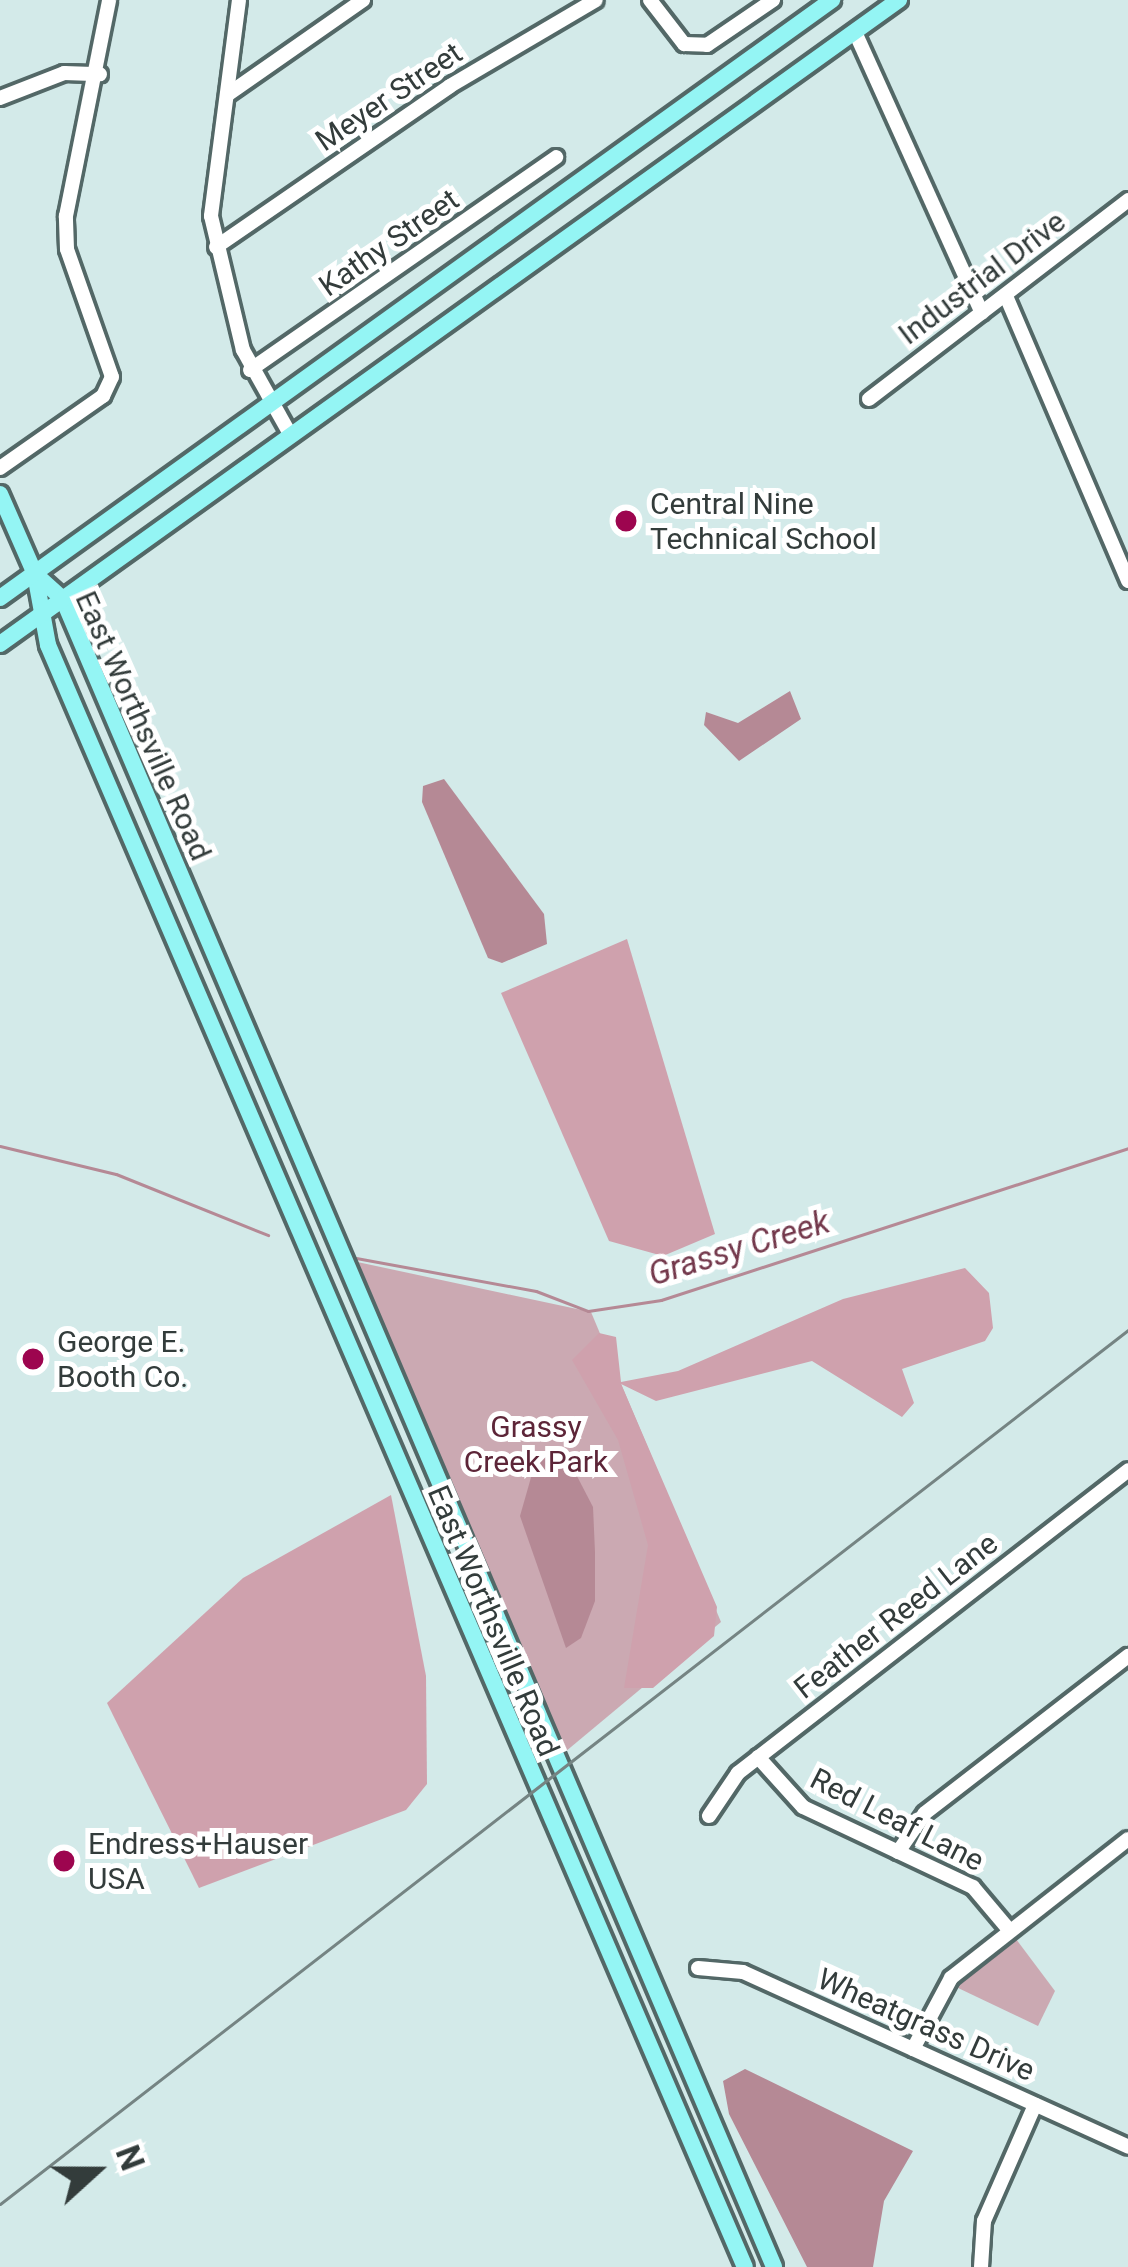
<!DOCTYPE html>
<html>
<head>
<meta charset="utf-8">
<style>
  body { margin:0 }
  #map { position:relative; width:1128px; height:2267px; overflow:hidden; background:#d3eae9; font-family:Roboto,sans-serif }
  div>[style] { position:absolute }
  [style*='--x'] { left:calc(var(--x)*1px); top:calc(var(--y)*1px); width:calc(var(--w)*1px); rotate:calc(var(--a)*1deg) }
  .green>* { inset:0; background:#cba9b2 }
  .forest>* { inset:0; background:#cfa1ad }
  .water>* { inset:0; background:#b58995 }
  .stream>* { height:3px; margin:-1.5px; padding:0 1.5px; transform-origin:1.5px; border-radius:1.5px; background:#b58995 }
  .roads { filter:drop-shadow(3px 0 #536867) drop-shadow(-3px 0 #536867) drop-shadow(0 3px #536867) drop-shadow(0 -3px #536867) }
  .minor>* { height:14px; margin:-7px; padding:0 7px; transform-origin:7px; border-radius:7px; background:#fff }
  .major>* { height:16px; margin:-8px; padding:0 8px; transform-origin:8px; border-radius:8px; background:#94f5f4 }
  .rail>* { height:3px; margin:-1.5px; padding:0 1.5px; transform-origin:1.5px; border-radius:1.5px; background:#758483 }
  .dots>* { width:33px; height:33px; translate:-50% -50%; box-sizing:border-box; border:6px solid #fff; border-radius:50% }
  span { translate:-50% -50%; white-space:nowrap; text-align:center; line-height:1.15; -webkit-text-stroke:10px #fff; paint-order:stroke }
  .street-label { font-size:30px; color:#333c3b }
  .poi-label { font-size:30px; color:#333c3b }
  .left { translate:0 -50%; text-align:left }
  .park-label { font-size:30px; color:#5d2538 }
  .water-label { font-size:33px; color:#73384b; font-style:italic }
  .north { position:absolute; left:36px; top:2111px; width:120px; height:120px; -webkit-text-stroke:9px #fff; paint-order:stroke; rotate:69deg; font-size:33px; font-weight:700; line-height:48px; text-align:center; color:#333c3b }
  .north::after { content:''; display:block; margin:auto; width:42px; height:54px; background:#333c3b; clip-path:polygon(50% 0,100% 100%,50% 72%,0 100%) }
</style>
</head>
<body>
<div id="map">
  <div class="green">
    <i style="clip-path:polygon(348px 1260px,591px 1312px,721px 1622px,559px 1757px)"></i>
    <i style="clip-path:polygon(1016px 1939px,1055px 1991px,1038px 2026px,956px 1987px)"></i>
  </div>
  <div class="forest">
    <i style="clip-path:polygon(627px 939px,715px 1234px,663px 1256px,609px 1241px,501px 993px)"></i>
    <i style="clip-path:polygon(965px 1268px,989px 1293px,993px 1328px,985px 1341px,902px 1369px,914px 1403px,902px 1417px,812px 1361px,656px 1401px,621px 1384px,717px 1607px,714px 1636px,653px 1688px,624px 1688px,648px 1545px,618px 1440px,572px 1360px,599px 1333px,616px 1337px,621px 1382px,678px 1371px,843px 1299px)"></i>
    <i style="clip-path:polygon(391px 1495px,426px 1676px,427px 1784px,406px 1810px,199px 1888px,107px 1703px,243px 1578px)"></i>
  </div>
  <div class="water">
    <i style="clip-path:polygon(790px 691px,801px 719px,739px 761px,704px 725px,706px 712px,738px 723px)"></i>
    <i style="clip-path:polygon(444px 779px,544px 914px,547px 944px,502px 963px,488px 958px,422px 802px,423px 786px)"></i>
    <i style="clip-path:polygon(565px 1453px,593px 1507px,595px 1552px,595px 1601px,581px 1638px,566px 1648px,520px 1516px,536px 1460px)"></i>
    <i style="clip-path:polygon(745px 2069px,913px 2151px,884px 2201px,873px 2267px,807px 2267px,729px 2114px,723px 2081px)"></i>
  </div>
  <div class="stream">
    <i style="--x:0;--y:1146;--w:119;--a:13.6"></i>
    <i style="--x:116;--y:1174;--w:164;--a:21.9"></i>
    <i style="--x:356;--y:1258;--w:183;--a:10.4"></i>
    <i style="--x:536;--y:1291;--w:56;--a:21"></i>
    <i style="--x:588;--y:1311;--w:74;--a:-8.6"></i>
    <i style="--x:661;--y:1300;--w:491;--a:-18"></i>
  </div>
  <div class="roads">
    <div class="minor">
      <i style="--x:239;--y:0;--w:218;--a:97.4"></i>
      <i style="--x:211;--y:216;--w:138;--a:76.6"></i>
      <i style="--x:243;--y:350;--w:96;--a:60.8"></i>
      <i style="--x:650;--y:0;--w:56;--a:52.3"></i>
      <i style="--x:684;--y:44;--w:23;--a:2"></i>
      <i style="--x:707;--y:45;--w:80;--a:-34.3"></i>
      <i style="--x:855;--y:32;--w:308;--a:65.7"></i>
      <i style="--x:227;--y:95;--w:166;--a:-34.9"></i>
      <i style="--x:0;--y:98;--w:69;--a:-21.3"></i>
      <i style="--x:64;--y:73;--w:36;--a:2"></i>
      <i style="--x:216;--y:247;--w:284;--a:-34.5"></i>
      <i style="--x:450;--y:86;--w:169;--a:-30.5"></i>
      <i style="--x:1006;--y:296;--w:310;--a:66.8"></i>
      <i style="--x:250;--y:370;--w:373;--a:-34.8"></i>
      <i style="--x:869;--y:399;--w:327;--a:-37.5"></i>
      <i style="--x:0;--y:468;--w:126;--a:-35"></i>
      <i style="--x:103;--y:396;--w:21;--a:-65"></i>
      <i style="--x:112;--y:377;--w:136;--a:-109.4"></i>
      <i style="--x:67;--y:249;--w:33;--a:-92"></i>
      <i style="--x:66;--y:216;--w:220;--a:-78.7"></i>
      <i style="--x:758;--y:1757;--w:67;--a:48"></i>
      <i style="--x:803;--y:1807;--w:188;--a:25.2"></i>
      <i style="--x:973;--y:1887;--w:57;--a:49.9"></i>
      <i style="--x:709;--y:1816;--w:52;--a:-56"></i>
      <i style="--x:738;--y:1773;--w:494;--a:-37.8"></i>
      <i style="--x:898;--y:1852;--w:47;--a:-55.3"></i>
      <i style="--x:925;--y:1813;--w:257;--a:-37.7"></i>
      <i style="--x:698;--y:1968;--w:45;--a:5.1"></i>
      <i style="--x:743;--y:1972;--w:423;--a:24.4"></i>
      <i style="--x:913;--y:2049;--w:81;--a:-61.8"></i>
      <i style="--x:951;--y:1978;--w:225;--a:-38.1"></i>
      <i style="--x:981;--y:2267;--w:46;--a:-86.3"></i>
      <i style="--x:984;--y:2221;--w:127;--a:-66.3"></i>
    </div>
    <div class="major">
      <i style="--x:0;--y:494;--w:87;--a:66.4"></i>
      <i style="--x:35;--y:574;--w:72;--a:79.6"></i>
      <i style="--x:48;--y:645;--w:1765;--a:66.75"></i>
      <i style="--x:35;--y:574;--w:38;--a:42"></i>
      <i style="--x:63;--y:599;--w:1813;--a:66.91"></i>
      <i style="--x:0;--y:598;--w:1025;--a:-35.71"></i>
      <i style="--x:0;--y:644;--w:1106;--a:-35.62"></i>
    </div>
  </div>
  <div class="rail">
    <i style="--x:0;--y:2204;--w:1427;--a:-37.77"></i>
  </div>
  <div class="dots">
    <i style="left:626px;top:521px;background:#9d054f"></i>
    <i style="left:33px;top:1359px;background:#9d054f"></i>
    <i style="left:64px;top:1861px;background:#9d054f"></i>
  </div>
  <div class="street-label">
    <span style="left:389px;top:97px;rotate:-34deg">Meyer Street</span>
    <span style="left:389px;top:243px;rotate:-35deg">Kathy Street</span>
    <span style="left:982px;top:278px;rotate:-37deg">Industrial Drive</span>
    <span style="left:143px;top:726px;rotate:66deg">East Worthsville Road</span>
    <span style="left:896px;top:1616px;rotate:-38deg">Feather Reed Lane</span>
    <span style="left:493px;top:1621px;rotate:67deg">East Worthsville Road</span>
    <span style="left:897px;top:1820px;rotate:27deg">Red Leaf Lane</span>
    <span style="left:926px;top:2025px;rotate:24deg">Wheatgrass Drive</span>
  </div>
  <div class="poi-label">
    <span class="left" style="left:650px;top:521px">Central Nine<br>Technical School</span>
    <span class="left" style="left:57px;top:1359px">George E.<br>Booth Co.</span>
    <span class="left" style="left:88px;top:1861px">Endress+Hauser<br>USA</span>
  </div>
  <div class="park-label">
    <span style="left:536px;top:1444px">Grassy<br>Creek Park</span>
  </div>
  <div class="water-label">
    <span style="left:739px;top:1248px;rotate:-17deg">Grassy Creek</span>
  </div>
  <div class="north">N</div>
</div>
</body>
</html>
